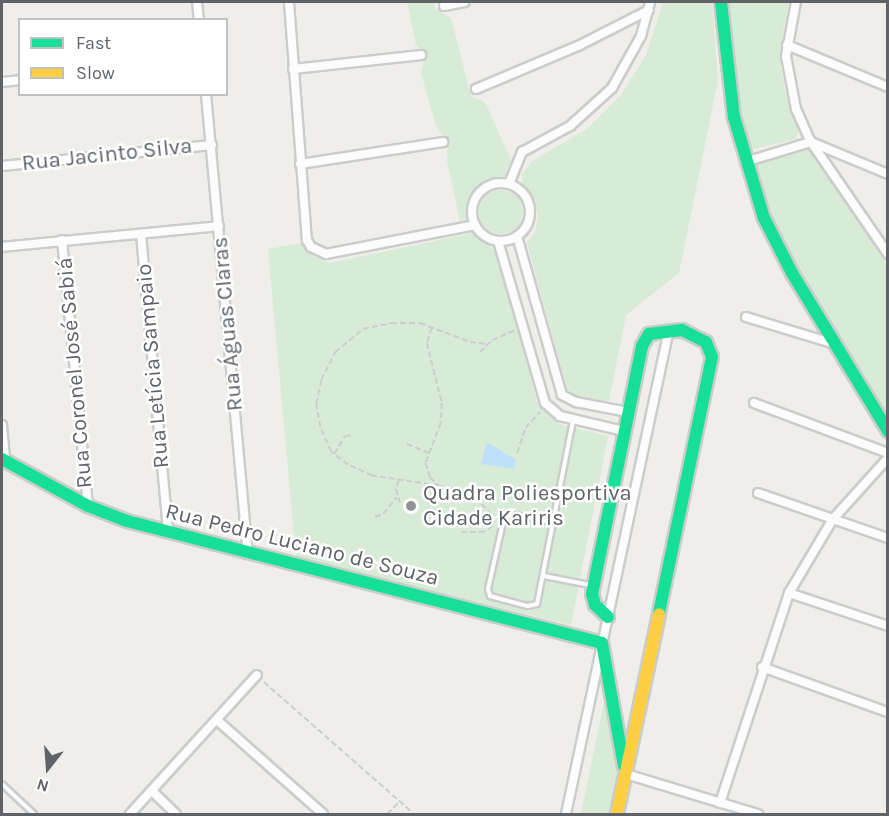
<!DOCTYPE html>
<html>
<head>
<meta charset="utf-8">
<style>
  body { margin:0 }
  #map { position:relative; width:889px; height:816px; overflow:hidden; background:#efeeea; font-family:Karla,sans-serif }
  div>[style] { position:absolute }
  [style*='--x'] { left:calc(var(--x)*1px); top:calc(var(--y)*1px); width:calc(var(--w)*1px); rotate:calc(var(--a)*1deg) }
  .green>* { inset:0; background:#d8ebd6 }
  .round { border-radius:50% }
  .water>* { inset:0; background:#bfe0f9 }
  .path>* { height:1.5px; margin-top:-0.75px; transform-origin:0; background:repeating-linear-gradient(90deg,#cacfcc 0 6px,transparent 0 9px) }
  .roads { filter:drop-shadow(2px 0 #cbcccc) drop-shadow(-2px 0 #cbcccc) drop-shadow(0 2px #cbcccc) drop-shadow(0 -2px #cbcccc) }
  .lane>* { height:4px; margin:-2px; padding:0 2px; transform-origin:2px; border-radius:2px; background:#fdfcfc }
  .street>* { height:8px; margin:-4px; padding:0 4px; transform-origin:4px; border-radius:4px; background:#fdfcfc }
  .street>.ring { margin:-4px; padding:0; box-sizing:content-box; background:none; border:8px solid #fdfcfc; border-radius:50% }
  .fast>* { height:12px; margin:-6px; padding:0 6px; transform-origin:6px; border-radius:6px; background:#16e098 }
  .slow>* { height:12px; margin:-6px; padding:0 6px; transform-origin:6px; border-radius:6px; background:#ffcf43 }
  .dots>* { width:16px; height:16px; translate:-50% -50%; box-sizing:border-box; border:3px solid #fff; border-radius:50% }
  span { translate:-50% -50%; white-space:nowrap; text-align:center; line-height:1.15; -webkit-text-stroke:5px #fff; paint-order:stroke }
  .street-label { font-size:22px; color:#5f6368 }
  .poi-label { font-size:22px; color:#5f6368 }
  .left { translate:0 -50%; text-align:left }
  .frame { position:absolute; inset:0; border:3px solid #5f6368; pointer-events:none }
  .legend { position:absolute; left:18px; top:18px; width:210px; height:78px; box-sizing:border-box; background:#fff; border:2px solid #bfc1c3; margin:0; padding:8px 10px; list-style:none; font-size:18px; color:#5f6368 }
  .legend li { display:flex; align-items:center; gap:12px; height:30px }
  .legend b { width:30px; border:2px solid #bfc1c3 }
  .north { position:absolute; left:18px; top:738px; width:60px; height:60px; -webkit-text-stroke:4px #fff; paint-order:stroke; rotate:197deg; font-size:16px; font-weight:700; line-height:24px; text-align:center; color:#5f6368 }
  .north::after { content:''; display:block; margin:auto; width:21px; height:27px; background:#5f6368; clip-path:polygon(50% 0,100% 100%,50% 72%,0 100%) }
</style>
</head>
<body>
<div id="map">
  <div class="green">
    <i style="clip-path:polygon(407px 2px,435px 2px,435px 9px,451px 18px,471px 96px,485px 102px,511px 160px,504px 178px,491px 180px,476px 192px,467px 218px,460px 221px,447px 161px,448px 143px,436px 126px,421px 73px,425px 55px,416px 45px)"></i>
    <i style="clip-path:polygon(663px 2px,712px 2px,718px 80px,679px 273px,626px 315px,609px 401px,580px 398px,567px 389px,527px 243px,535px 233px,538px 214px,523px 186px,522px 174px,532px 161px,587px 129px,621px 95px,646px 55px)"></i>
    <i style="clip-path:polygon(725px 2px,789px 2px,782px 37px,781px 66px,785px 92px,799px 128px,796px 139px,749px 150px,739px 123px)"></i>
    <i style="clip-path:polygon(805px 147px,814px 151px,887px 265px,887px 418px,800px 281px,762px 200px,753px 165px)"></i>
    <i class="round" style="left:479px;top:190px;width:44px;height:44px"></i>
    <i style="clip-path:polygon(472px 233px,495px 250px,538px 404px,559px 424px,608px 436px,571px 625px,296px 557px,268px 249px,302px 243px,313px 256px,330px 263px)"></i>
    <i style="clip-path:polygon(606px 692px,619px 773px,611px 814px,581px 814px)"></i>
  </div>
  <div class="water">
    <i style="clip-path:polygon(487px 442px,516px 460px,514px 469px,481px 464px)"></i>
  </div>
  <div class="path">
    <i style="--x:432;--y:328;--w:16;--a:108"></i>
    <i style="--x:427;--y:343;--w:62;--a:76"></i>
    <i style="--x:442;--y:403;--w:20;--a:93"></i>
    <i style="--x:441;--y:423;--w:43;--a:110.6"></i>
    <i style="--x:426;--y:463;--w:15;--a:74"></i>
    <i style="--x:430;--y:477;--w:13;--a:45"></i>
    <i style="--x:439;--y:486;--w:68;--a:-171.5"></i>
    <i style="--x:372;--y:476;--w:26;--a:-155"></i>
    <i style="--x:348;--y:465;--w:21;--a:-143"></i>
    <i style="--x:331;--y:452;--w:27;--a:-114"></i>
    <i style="--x:320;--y:427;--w:23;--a:-100"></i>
    <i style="--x:316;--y:404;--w:25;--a:-78"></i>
    <i style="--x:321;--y:380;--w:31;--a:-63"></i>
    <i style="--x:335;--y:352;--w:36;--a:-39"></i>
    <i style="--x:363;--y:329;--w:29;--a:-12"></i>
    <i style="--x:391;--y:323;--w:29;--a:0"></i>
    <i style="--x:420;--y:323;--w:53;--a:20.8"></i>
    <i style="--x:470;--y:342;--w:17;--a:7"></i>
    <i style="--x:480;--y:352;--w:17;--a:-45"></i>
    <i style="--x:492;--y:340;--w:25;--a:-23"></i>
    <i style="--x:407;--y:444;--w:24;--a:22"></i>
    <i style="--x:517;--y:453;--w:26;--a:-72"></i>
    <i style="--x:525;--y:428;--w:22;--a:-47"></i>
    <i style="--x:334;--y:454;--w:21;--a:-59"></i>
    <i style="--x:345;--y:436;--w:9;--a:-6"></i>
    <i style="--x:399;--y:481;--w:9;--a:111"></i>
    <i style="--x:396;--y:489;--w:14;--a:73"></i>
    <i style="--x:440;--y:486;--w:29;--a:10"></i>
    <i style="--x:469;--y:491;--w:36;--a:46"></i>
    <i style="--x:494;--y:517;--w:9;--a:96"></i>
    <i style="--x:493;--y:526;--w:10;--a:143"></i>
    <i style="--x:485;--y:532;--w:23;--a:178"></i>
    <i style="--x:375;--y:517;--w:9;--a:-21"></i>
    <i style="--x:383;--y:514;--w:21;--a:-51"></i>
    <i style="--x:264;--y:682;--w:200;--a:41.3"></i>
    <i style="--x:387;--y:814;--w:17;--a:-45"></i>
  </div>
  <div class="roads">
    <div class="lane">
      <i style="--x:551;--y:522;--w:38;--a:-169"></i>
      <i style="--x:514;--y:515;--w:10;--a:163"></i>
      <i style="--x:504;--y:518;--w:73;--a:102.7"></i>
      <i style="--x:488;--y:589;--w:7;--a:74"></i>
      <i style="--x:490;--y:596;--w:39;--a:15"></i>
      <i style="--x:528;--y:606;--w:9;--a:-13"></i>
      <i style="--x:537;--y:604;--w:187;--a:-78.9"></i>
      <i style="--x:544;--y:576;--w:47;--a:11.1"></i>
      <i style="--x:2;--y:784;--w:44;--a:43.2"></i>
    </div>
    <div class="street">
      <i style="--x:197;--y:2;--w:18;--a:84"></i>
      <i style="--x:289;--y:2;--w:239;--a:85.7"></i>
      <i style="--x:307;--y:240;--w:8;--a:60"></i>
      <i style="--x:311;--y:247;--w:17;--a:25"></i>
      <i style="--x:326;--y:254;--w:152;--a:-11"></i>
      <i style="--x:796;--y:2;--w:55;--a:100.5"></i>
      <i style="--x:786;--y:56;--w:54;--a:79.3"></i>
      <i style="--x:796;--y:109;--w:36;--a:66"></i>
      <i style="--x:811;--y:142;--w:136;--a:55.5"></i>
      <i style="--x:444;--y:6;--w:21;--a:-11"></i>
      <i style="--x:787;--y:45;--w:109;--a:22.6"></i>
      <i style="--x:293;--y:69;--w:129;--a:-6.2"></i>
      <i style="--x:2;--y:82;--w:18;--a:-6"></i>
      <i style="--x:476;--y:89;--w:113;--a:-22.9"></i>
      <i style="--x:580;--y:45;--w:77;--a:-26.9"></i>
      <i style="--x:206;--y:94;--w:462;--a:84.8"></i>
      <i style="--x:745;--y:162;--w:69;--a:-16.9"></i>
      <i style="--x:811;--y:142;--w:83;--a:22.6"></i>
      <i style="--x:300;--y:164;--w:145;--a:-8.7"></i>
      <i style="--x:2;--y:166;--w:211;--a:-5.7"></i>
      <i class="ring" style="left:472px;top:183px;width:50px;height:50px"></i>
      <i style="--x:509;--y:184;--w:35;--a:-68"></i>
      <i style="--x:522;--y:152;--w:55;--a:-28.4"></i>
      <i style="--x:570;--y:126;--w:57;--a:-42.1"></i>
      <i style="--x:612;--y:88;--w:60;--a:-60.9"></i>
      <i style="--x:641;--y:36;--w:35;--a:-75"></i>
      <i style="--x:141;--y:234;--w:300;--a:84.8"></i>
      <i style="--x:517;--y:236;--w:165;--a:74.2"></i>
      <i style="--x:562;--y:395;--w:16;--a:27"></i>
      <i style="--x:576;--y:402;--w:53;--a:10.9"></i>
      <i style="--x:62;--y:240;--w:267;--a:84.4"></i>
      <i style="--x:498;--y:241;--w:169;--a:73.8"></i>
      <i style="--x:545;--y:403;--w:20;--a:41"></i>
      <i style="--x:560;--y:416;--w:66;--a:13.2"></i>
      <i style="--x:2;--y:247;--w:218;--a:-5.5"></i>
      <i style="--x:746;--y:317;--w:93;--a:16.9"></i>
      <i style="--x:754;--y:403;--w:143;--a:20.5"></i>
      <i style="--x:2;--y:425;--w:36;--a:85"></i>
      <i style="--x:758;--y:493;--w:138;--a:19.1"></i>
      <i style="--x:789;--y:593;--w:104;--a:18.4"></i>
      <i style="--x:762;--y:667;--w:134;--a:19.7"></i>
      <i style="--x:218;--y:721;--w:140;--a:41.5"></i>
      <i style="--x:626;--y:774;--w:138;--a:16.9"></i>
      <i style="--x:152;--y:791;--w:33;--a:44"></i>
      <i style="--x:720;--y:803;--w:221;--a:-71.8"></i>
      <i style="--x:789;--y:593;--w:86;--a:-59.3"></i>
      <i style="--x:833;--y:519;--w:82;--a:-48"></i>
      <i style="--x:130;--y:814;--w:188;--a:-47.6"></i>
      <i style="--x:566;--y:814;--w:495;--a:-78"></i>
    </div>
    <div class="fast">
      <i style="--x:721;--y:2;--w:116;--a:83.6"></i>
      <i style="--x:734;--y:117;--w:105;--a:73.5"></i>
      <i style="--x:764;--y:218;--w:62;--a:63"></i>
      <i style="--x:792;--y:273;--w:185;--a:58.7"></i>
      <i style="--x:2;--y:459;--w:98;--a:28.7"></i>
      <i style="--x:88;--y:506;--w:42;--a:21"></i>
      <i style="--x:127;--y:521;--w:490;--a:14.4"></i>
      <i style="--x:602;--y:643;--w:125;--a:79.9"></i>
      <i style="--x:608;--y:617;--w:18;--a:-137"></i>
      <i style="--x:595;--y:605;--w:11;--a:-105"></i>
      <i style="--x:592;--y:594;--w:253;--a:-78.6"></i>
      <i style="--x:642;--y:346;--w:14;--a:-60"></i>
      <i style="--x:649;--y:334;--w:33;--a:-7"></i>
      <i style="--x:682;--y:330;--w:27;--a:27"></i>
      <i style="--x:706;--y:342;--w:16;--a:68"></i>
      <i style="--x:712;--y:357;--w:262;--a:101.7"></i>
    </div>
    <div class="slow">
      <i style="--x:617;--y:814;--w:204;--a:-78.1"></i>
    </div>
  </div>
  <div class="dots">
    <i style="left:411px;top:506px;background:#919496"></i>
  </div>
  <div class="street-label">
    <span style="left:107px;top:155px;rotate:-6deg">Rua Jacinto Silva</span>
    <span style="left:228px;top:324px;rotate:-95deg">Rua Águas Claras</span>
    <span style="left:153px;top:366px;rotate:-95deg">Rua Letícia Sampaio</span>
    <span style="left:75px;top:373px;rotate:-95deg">Rua Coronel José Sabiá</span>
    <span style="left:302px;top:545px;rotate:14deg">Rua Pedro Luciano de Souza</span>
  </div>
  <div class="poi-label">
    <span class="left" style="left:423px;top:506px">Quadra Poliesportiva<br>Cidade Kariris</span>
  </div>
  <div class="frame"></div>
  <ul class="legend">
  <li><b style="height:8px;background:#16e098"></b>Fast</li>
  <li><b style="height:8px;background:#ffcf43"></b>Slow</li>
  </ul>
  <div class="north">N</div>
</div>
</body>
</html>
